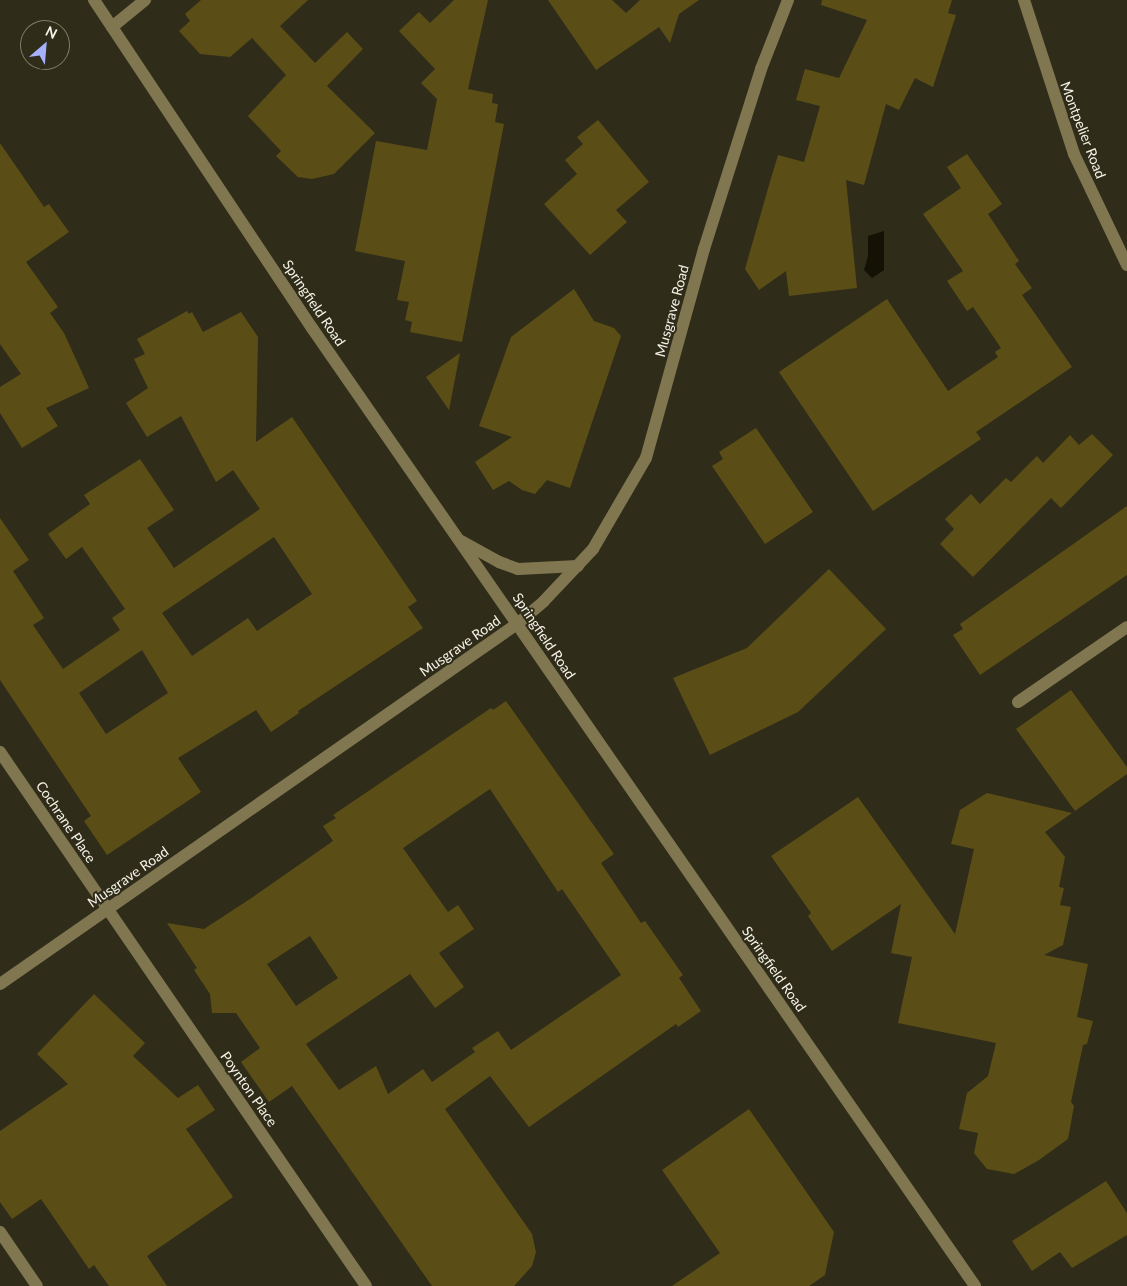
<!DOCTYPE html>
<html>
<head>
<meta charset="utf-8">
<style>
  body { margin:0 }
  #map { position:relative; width:1127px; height:1286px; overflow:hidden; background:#302c1a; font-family:Lato,sans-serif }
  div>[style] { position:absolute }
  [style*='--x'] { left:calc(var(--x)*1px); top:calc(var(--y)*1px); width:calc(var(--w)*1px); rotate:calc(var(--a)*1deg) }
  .water>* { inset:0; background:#141105 }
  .building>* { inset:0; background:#5a4e16 }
  .minor>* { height:12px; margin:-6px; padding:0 6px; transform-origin:6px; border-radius:6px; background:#807751 }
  span { translate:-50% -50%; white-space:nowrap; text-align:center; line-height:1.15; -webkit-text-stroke:4px #302c1a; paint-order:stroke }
  .street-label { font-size:14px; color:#f6f3e8 }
  .north { position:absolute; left:20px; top:20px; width:50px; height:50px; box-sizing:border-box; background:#302c1a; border:1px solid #7f7c6c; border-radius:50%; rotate:27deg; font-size:14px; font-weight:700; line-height:20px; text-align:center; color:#f6f3e8 }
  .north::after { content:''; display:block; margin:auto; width:18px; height:22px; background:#a5b1fc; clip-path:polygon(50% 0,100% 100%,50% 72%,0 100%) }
</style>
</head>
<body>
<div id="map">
  <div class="water">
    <i style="clip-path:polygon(884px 231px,884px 270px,872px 278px,864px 270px,868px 256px,868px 236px)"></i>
  </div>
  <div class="building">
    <i style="clip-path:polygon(201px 0,308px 0,280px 26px,315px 63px,347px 32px,363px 49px,327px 86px,375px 133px,334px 174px,312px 179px,298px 177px,276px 156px,281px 151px,248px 116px,286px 75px,252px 38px,230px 57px,200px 54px,179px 31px,190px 21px,185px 14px)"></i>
    <i style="clip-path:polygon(454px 0,488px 0,468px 89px,493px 94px,492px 103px,498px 104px,495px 122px,504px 124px,462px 342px,410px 332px,412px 322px,405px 320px,409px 302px,397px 300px,405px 261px,355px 251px,376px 141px,427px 150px,437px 99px,421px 83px,435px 69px,399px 31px,419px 12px,430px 23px)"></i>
    <i style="clip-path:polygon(548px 0,612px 0,626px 13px,640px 0,699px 0,679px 14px,670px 43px,659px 27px,596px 70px)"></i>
    <i style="clip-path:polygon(822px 0,952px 0,948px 13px,956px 15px,933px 87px,915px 78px,899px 110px,886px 104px,864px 185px,846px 180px,857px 288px,789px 296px,786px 271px,759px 290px,745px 269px,769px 185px,778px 155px,804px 162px,820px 106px,796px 100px,805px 69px,839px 78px,867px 20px,821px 5px)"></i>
    <i style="clip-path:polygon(598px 120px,649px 182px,616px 210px,627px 222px,590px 255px,544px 204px,577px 174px,565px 160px,583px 144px,577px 137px)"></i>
    <i style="clip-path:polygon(0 143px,44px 207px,49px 204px,69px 232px,26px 262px,58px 307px,50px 313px,64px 333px,89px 388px,46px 408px,58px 426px,22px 448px,0 413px,0 387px,21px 374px,0 344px)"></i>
    <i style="clip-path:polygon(967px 154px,1002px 204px,988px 214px,1019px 261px,1015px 264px,1032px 288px,1022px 295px,1072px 367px,976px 432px,981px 439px,873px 511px,779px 372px,887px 299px,948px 391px,998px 357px,995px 352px,1001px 348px,973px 307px,967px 311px,947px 281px,963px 271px,923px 214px,961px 188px,947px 167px)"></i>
    <i style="clip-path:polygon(574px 289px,594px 321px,614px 328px,621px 336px,570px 488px,547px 480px,535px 494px,522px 490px,509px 481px,493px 490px,475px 462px,512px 437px,479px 426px,511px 337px)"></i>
    <i style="clip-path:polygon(evenodd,187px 311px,189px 314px,192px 312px,203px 332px,241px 312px,258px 337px,256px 442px,292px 417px,417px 601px,408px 607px,423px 628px,298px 711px,299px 713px,271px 732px,256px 710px,178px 758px,201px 792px,107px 855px,84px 821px,91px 816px,0 680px,0 518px,29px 560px,13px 571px,44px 618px,33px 625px,63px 669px,120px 630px,112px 618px,125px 609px,82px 547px,66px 559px,48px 534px,90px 504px,84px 495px,140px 459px,174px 510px,147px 528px,174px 568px,260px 509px,233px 470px,216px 482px,181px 416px,147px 437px,126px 403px,148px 388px,134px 359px,145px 354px,137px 339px,187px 311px,274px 537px,312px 594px,257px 631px,248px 618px,192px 656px,162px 613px,274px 537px,187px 311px,142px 650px,168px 693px,106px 734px,79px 693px,142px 650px)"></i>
    <i style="clip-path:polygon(460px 353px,449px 410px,426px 377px)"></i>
    <i style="clip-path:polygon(756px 428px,813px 512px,765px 544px,712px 466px,723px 459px,719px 452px)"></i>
    <i style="clip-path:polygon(1092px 434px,1113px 455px,1061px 508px,1051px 498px,973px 577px,940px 544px,954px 529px,945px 519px,971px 494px,980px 504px,1006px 478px,1011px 482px,1037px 456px,1043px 463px,1070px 435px,1079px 445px)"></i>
    <i style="clip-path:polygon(1127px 506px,1127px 575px,980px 675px,953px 635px,963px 629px,960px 624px)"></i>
    <i style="clip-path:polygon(829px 569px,886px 629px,798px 712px,710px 755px,673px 678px,747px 648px)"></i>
    <i style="clip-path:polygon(1071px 690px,1127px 767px,1127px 774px,1075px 811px,1016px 729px)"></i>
    <i style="clip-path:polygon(evenodd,506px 701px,614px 854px,601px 863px,641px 923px,645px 921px,683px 975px,679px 978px,701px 1011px,678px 1027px,676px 1024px,529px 1127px,490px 1076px,445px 1109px,532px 1234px,536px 1252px,532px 1266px,514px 1286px,432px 1286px,292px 1086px,269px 1102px,241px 1062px,260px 1048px,236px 1013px,212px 1013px,210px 994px,194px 970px,197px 968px,167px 923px,204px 929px,253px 897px,333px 841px,323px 826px,336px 818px,333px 815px,491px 708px,493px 710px,506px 701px,490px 789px,558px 892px,562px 889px,621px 975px,511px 1050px,498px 1031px,472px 1048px,475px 1052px,432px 1082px,423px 1069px,388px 1094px,376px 1066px,339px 1090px,306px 1044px,410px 974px,435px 1008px,464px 987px,439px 953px,474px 929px,458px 905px,448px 912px,403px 848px,490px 789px,506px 701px,310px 936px,338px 978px,296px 1006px,267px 964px,310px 936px)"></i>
    <i style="clip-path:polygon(987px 793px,1072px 813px,1045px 832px,1065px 857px,1059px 887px,1064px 888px,1060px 905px,1071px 907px,1063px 945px,1044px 955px,1088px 964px,1077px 1017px,1093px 1021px,1087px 1044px,1083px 1045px,1071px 1102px,1074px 1106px,1068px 1139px,1039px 1160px,1014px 1174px,987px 1169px,974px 1153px,978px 1133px,959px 1129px,967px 1093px,988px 1076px,996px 1043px,898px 1023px,912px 957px,891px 953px,901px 904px,832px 951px,808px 916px,811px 913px,771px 856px,858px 797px,955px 934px,974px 849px,951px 844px,960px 810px)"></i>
    <i style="clip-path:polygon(94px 994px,145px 1043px,133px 1056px,178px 1098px,198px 1085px,215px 1110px,186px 1129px,233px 1197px,147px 1256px,167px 1286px,109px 1286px,94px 1265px,89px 1269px,41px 1199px,12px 1219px,0 1202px,0 1131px,68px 1084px,37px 1054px)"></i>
    <i style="clip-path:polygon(749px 1109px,834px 1232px,825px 1275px,809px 1286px,672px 1286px,720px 1253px,662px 1170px)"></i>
    <i style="clip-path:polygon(1106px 1181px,1127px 1213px,1127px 1235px,1072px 1268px,1060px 1252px,1032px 1271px,1012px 1241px)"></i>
  </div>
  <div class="minor">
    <i style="--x:94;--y:0;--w:394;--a:56.4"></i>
    <i style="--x:312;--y:328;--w:1165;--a:55.31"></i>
    <i style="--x:1024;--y:0;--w:162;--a:72"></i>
    <i style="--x:1074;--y:154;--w:123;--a:64.5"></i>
    <i style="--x:112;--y:27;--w:43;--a:-39.3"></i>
    <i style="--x:461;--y:541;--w:43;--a:28.9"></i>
    <i style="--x:499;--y:562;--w:20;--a:20"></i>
    <i style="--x:518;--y:569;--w:60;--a:-2.9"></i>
    <i style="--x:1018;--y:702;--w:132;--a:-34.5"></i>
    <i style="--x:0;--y:752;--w:647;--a:55.57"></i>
    <i style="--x:0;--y:984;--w:630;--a:-34.85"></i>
    <i style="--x:517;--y:624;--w:35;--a:-40"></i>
    <i style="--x:544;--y:601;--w:71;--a:-46.7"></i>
    <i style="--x:593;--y:549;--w:105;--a:-59.8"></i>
    <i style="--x:646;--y:458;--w:217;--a:-74.5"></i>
    <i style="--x:704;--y:249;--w:189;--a:-72.4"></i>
    <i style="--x:761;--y:69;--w:74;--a:-68.6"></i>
    <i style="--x:0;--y:1232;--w:65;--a:55.6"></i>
  </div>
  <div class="street-label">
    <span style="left:1083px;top:130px;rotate:69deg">Montpelier Road</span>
    <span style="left:314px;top:303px;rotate:56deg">Springfield Road</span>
    <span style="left:672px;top:311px;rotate:-75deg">Musgrave Road</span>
    <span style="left:544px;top:636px;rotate:56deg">Springfield Road</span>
    <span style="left:460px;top:646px;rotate:-35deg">Musgrave Road</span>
    <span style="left:66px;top:822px;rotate:56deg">Cochrane Place</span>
    <span style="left:128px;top:877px;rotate:-35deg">Musgrave Road</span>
    <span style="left:774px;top:969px;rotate:55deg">Springfield Road</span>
    <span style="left:249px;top:1089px;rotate:55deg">Poynton Place</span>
  </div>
  <div class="north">N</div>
</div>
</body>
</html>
